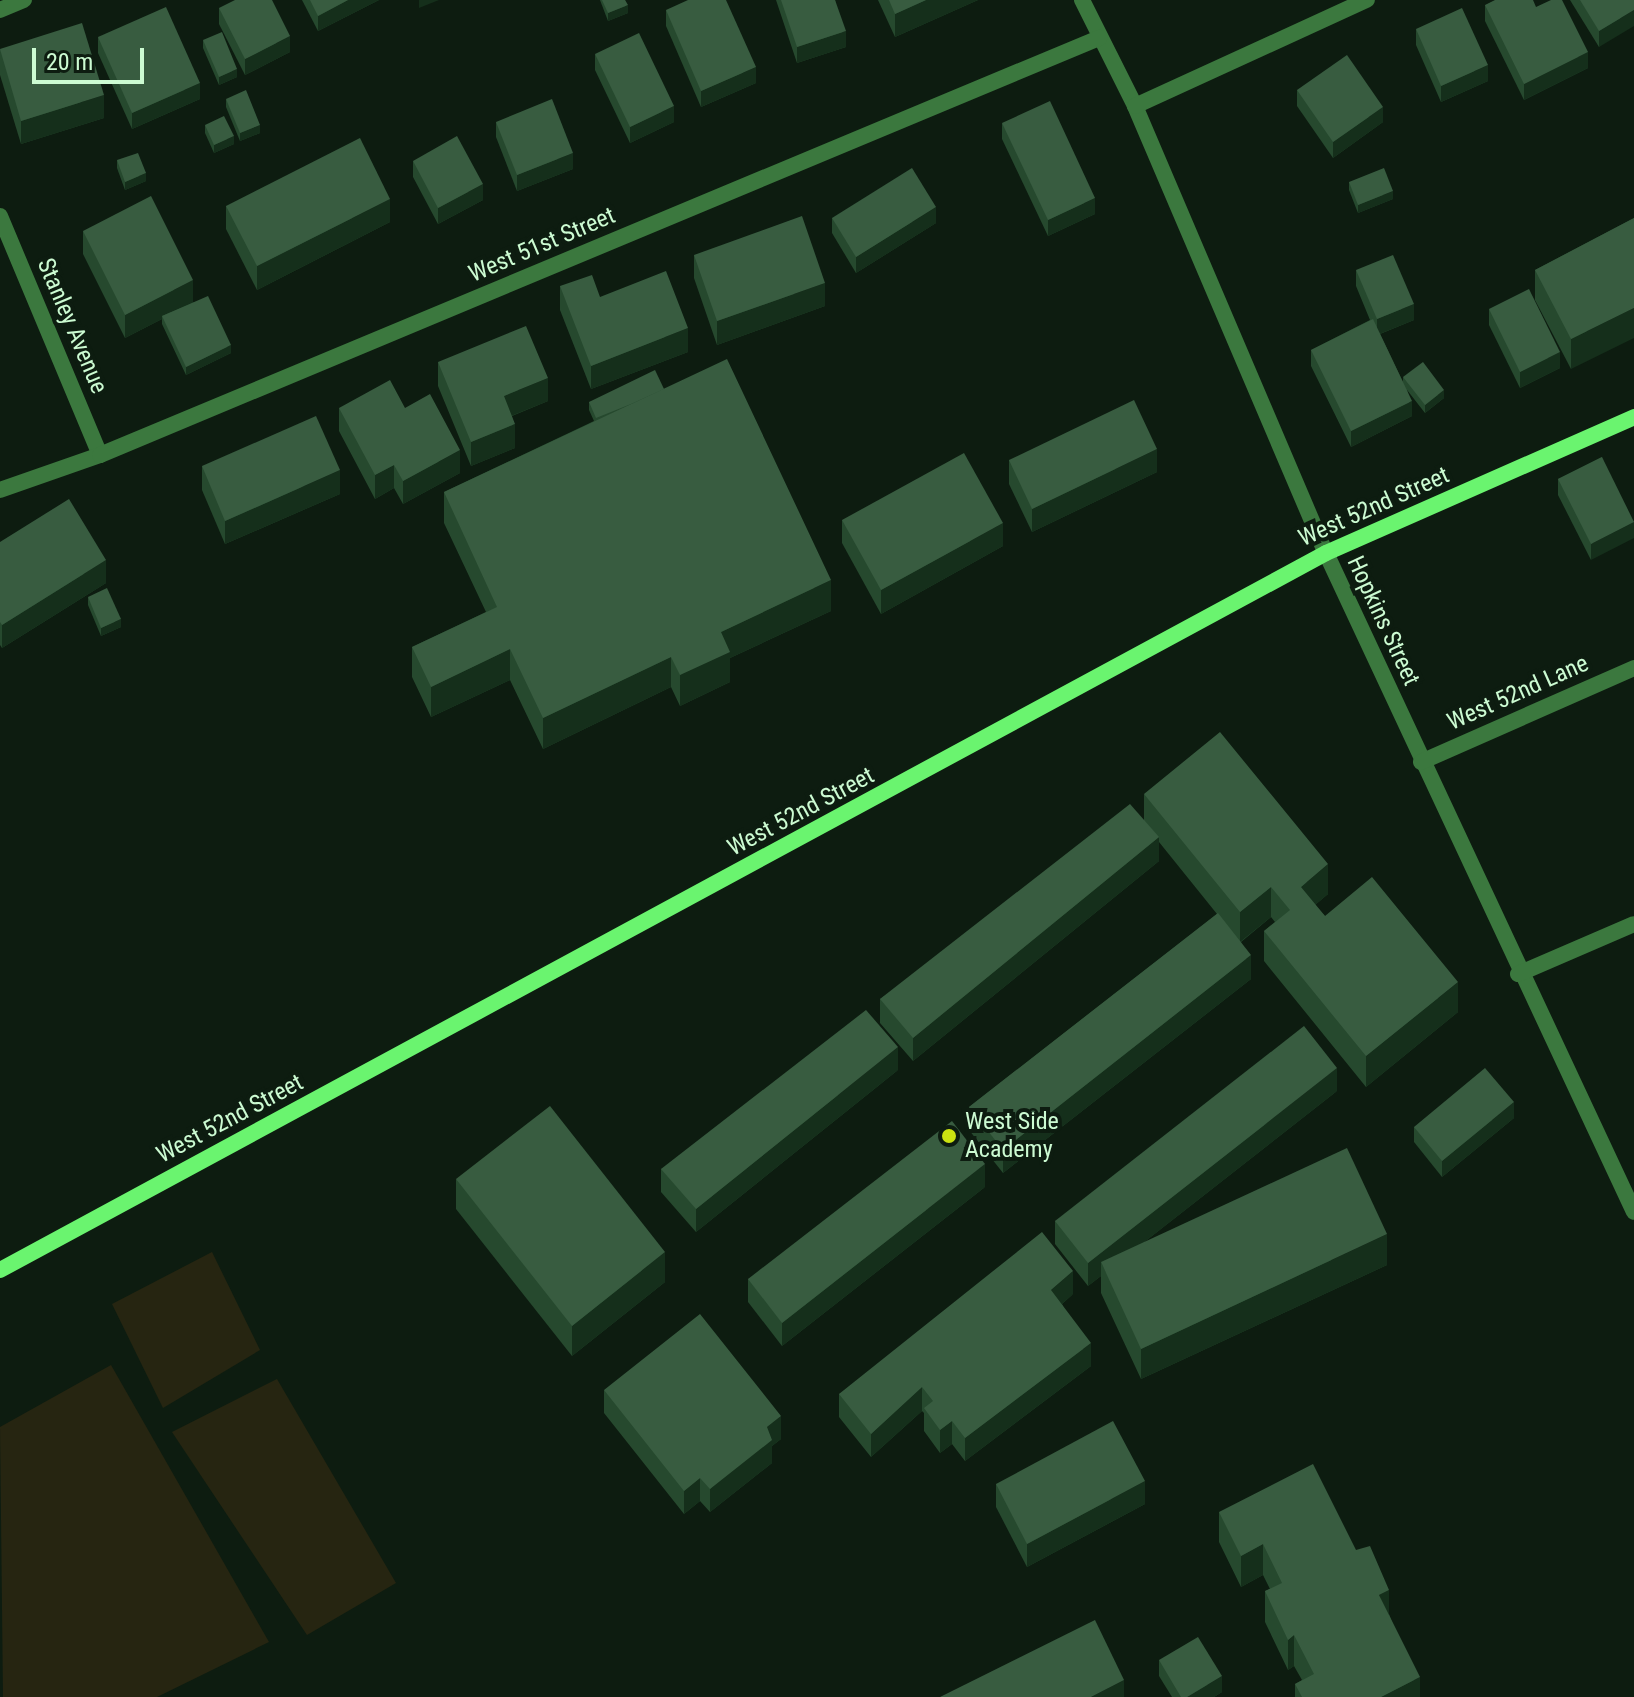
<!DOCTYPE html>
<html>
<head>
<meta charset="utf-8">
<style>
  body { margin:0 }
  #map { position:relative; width:1634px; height:1697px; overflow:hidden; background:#0d1c10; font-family:"Roboto Condensed",sans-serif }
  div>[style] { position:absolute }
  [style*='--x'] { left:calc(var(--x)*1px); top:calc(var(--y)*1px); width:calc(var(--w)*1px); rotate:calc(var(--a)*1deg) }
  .green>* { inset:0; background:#262511 }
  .minor>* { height:16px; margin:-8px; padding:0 8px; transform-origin:8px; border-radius:8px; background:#3b783e }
  .secondary>* { height:16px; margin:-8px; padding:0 8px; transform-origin:8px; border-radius:8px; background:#6af46f }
  .wall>* { inset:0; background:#26492e }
  .shaded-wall>* { inset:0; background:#152f1b }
  .building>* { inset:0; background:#385c40 }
  .dots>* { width:22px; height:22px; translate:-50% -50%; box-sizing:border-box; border:4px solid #0d1c10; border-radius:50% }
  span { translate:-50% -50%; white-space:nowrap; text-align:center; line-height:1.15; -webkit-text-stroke:8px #0d1c10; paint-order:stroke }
  .street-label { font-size:24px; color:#ccfbd2 }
  .poi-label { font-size:24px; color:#ccfbd2 }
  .left { translate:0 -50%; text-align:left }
  .scale { position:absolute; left:32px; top:48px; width:112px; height:36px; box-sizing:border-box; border:4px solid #ccfbd2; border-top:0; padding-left:10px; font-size:24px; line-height:28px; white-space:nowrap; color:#ccfbd2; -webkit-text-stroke:6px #0d1c10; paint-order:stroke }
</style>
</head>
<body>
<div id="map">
  <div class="green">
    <i style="clip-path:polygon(212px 1252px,260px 1350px,163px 1408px,112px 1304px)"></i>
    <i style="clip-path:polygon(111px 1365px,269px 1642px,157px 1697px,3px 1697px,0 1427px)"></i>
    <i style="clip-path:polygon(277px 1379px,396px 1583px,307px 1635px,172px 1432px)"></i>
  </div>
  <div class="minor">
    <i style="--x:1082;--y:0;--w:119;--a:63.4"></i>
    <i style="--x:1135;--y:106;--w:486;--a:66.9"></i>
    <i style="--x:1326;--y:553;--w:727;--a:64.95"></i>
    <i style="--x:0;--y:10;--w:26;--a:-23"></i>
    <i style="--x:1135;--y:106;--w:255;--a:-24.6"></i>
    <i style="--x:0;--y:216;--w:259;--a:67.3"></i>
    <i style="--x:0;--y:490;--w:106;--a:-19.3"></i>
    <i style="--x:100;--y:455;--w:1083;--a:-22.66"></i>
    <i style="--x:1421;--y:762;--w:233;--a:-23.8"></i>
    <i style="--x:1518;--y:974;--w:126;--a:-23.3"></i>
  </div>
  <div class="secondary">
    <i style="--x:0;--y:1270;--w:1507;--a:-28.4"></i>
    <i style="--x:1326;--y:553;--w:337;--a:-23.8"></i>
  </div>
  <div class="wall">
    <i style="clip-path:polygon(302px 0,379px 0,318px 31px)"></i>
    <i style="clip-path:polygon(600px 0,625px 0,628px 13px,608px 21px)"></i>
    <i style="clip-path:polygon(776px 0,835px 0,846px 47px,797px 63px)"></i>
    <i style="clip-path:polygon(878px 0,978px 0,895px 37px)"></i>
    <i style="clip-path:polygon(1570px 0,1634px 0,1599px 47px)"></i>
    <i style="clip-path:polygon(1485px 5px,1536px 7px,1588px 68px,1524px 100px,1485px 21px)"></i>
    <i style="clip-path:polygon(219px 8px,290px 52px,245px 75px,219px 24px)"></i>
    <i style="clip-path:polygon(666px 10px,756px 83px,701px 107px,666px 26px)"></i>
    <i style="clip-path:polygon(1416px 29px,1488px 81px,1441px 102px,1416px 45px)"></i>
    <i style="clip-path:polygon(98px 37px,200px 99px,132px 129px,98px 53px)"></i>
    <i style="clip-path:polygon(203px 40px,237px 77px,219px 85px,203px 48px)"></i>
    <i style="clip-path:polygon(0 49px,104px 118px,21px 144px,0 75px)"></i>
    <i style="clip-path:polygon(595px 54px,674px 122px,630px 143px,595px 70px)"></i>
    <i style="clip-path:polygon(1297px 90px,1383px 122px,1333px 158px,1297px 106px)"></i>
    <i style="clip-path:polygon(226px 99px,260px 133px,240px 141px,226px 107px)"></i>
    <i style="clip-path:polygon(496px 122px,573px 169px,517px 191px,496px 137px)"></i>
    <i style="clip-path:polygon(1002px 123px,1095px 214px,1048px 236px,1002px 139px)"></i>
    <i style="clip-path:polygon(205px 125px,234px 144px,214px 153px,205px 133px)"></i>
    <i style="clip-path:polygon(117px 160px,146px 181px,125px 190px,117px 168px)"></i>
    <i style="clip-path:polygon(413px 161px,483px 200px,438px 224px,413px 177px)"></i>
    <i style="clip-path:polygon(1349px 182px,1393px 199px,1358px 213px,1349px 190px)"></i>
    <i style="clip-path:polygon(226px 206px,390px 222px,257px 290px,226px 229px)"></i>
    <i style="clip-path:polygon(832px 218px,936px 223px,856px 273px,832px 233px)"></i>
    <i style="clip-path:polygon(1634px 218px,1571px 369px,1535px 300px,1535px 270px)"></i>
    <i style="clip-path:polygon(83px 231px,193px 302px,231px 353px,186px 375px,162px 324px,162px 319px,125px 338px,83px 254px)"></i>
    <i style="clip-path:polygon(694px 255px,825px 306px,717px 345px,694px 278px)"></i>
    <i style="clip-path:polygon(1356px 270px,1414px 320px,1380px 334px,1403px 382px,1403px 377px,1444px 398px,1425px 413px,1407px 390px,1412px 416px,1351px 447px,1311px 366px,1311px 350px,1370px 320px,1356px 286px)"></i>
    <i style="clip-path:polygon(560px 286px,600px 297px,688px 352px,591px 389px,560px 310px)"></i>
    <i style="clip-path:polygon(1489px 309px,1560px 368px,1520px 388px,1489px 325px)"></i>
    <i style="clip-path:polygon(438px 362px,548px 401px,512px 416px,515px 448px,471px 466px,438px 386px)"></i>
    <i style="clip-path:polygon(664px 389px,831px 611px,730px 658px,730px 682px,680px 706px,671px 687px,543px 749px,510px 680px,431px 717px,412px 677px,412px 647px,486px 612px,444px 523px,444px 492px,594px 421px,589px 410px,589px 402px)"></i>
    <i style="clip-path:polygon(339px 408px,460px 473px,403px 504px,394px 488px,375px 499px,339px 431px)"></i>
    <i style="clip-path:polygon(1602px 457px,1591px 560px,1558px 495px,1558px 479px)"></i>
    <i style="clip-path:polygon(1009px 460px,1157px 472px,1032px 532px,1009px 484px)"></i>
    <i style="clip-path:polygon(202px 466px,340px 494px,225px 544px,202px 490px)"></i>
    <i style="clip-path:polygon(842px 520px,1003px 546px,881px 614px,842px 543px)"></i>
    <i style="clip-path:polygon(0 542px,106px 583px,2px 648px,0 645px)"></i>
    <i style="clip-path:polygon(88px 597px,121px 627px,101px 636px,88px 605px)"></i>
    <i style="clip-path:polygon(1144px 794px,1328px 894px,1315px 905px,1325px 916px,1458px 1012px,1366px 1087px,1264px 961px,1264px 931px,1275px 922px,1271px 917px,1241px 942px,1251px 979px,1003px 1173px,969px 1130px,969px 1107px,1217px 914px,1159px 842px,1159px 861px,913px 1061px,880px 1023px,880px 999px,1144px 820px)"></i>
    <i style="clip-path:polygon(898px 1070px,696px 1232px,661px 1192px,661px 1169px)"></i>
    <i style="clip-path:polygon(1337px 1091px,1143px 1243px,1387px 1265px,1141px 1379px,1101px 1293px,1101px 1276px,1088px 1286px,1055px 1244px,1055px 1221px)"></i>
    <i style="clip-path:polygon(1514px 1118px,1442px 1177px,1414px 1142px,1414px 1127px)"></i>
    <i style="clip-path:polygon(456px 1179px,665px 1282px,572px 1356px,456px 1209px)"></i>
    <i style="clip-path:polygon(985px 1187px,782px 1346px,748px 1302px,748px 1279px)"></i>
    <i style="clip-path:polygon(1073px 1294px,1062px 1304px,1091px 1366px,965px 1461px,952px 1444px,940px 1453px,924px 1431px,924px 1413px,922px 1411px,871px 1457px,839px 1417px,839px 1394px)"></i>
    <i style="clip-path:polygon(604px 1390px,781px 1439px,772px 1446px,772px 1463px,710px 1512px,700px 1501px,684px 1514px,604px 1413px)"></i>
    <i style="clip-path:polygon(996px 1484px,1145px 1504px,1027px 1567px,996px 1507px)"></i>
    <i style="clip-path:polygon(1219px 1512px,1389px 1614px,1420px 1697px,1295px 1697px,1295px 1684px,1302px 1680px,1294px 1666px,1288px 1670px,1265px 1622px,1265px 1591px,1270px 1589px,1263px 1575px,1241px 1587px,1219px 1542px)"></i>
    <i style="clip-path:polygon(1159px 1660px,1222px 1692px,1214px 1697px,1172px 1697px,1159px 1676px)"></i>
  </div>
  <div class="shaded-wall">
    <i style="clip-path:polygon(348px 0,379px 0,318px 31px,318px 16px)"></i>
    <i style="clip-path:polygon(419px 0,439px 0,419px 8px)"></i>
    <i style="clip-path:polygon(926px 0,978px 0,895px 37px,895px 14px)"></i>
    <i style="clip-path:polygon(628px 5px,628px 13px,608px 21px,608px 13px)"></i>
    <i style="clip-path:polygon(1634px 10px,1634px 26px,1599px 47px,1599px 31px)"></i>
    <i style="clip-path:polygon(846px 31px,846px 47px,797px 63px,797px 47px)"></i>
    <i style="clip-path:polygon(290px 36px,290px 52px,245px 75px,245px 59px)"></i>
    <i style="clip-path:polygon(1588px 52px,1588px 68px,1524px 100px,1524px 84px)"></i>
    <i style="clip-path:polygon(1488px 65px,1488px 81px,1441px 102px,1441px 86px)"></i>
    <i style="clip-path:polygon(756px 67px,756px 83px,701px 107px,701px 91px)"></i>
    <i style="clip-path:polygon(237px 69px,237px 77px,219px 85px,219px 77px)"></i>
    <i style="clip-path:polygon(200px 83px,200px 99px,132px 129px,132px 113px)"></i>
    <i style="clip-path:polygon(104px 95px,104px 118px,21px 144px,21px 121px)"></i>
    <i style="clip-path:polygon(674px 106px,674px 122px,630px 143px,630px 127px)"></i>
    <i style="clip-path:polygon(1383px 107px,1383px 122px,1333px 158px,1333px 142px)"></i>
    <i style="clip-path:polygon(260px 125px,260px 133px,240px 141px,240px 133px)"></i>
    <i style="clip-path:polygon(234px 136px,234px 144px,214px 153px,214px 145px)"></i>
    <i style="clip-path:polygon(573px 153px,573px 169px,517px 191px,517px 175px)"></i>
    <i style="clip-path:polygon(146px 173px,146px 181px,125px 190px,125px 182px)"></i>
    <i style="clip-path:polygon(483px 184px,483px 200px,438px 224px,438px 208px)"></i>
    <i style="clip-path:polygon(1393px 191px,1393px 199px,1358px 213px,1358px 205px)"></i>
    <i style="clip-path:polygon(1095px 198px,1095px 214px,1048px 236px,1048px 220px)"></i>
    <i style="clip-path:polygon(390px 199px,390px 222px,257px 290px,257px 266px)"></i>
    <i style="clip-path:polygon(936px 207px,936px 223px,856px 273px,856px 257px)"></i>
    <i style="clip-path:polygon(193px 280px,193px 303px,162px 316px,162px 319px,125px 338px,125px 315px)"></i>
    <i style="clip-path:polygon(825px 283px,825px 306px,717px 345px,717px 321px)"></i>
    <i style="clip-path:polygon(1414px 304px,1414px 320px,1377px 335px,1377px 319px)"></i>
    <i style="clip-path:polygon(1634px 308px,1634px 338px,1571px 369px,1571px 339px)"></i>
    <i style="clip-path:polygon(688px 328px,688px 352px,591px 389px,591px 366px)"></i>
    <i style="clip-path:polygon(231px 345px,231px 353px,186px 375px,186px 367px)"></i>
    <i style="clip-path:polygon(1560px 352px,1560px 368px,1520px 388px,1520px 372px)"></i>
    <i style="clip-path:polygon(548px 378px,548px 401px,504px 419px,504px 396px)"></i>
    <i style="clip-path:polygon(1444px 390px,1444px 398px,1425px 413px,1425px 405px)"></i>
    <i style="clip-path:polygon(1412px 401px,1412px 416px,1351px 447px,1351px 431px)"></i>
    <i style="clip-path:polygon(515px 424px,515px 448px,471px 466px,471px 442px)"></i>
    <i style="clip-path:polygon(1157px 449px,1157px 472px,1032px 532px,1032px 509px)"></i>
    <i style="clip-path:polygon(460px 450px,460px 473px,403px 504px,403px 481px)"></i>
    <i style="clip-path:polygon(394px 465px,394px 488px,375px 499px,375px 475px)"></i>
    <i style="clip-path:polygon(340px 470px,340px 494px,225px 544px,225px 521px)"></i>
    <i style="clip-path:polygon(1634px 522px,1634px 538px,1591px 560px,1591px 544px)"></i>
    <i style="clip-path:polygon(1003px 523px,1003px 546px,881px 614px,881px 590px)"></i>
    <i style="clip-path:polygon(106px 560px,106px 583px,2px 648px,2px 625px)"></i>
    <i style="clip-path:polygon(831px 580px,831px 611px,730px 658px,730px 682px,680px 706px,680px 675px,721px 632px)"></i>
    <i style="clip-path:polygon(121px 619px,121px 627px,101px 636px,101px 628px)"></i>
    <i style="clip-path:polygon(510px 649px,510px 680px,431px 717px,431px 687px)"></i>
    <i style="clip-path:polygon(671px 657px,671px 687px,543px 749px,543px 718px)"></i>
    <i style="clip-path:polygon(1159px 837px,1159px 861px,913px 1061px,913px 1038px)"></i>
    <i style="clip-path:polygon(1328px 864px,1328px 894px,1301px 917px,1301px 887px)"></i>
    <i style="clip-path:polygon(1271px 887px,1271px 917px,1240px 942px,1240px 912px)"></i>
    <i style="clip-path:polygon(1251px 955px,1251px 979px,1003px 1173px,1003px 1150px)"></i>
    <i style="clip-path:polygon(1458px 982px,1458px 1012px,1366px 1087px,1366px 1056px)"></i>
    <i style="clip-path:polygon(898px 1047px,898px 1070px,696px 1232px,696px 1209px)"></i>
    <i style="clip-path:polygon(1337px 1068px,1337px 1091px,1106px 1272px,1101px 1262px,1101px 1276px,1088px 1286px,1088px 1263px)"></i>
    <i style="clip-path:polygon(1514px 1102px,1514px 1118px,1442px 1177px,1442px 1161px)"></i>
    <i style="clip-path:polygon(985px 1164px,985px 1187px,782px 1346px,782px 1323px)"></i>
    <i style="clip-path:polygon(1387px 1234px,1387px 1265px,1141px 1379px,1141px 1349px)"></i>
    <i style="clip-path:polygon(665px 1252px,665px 1282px,572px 1356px,572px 1326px)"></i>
    <i style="clip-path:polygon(1073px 1271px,1073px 1294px,1051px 1314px,1051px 1290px)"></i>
    <i style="clip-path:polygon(1091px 1343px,1091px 1366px,965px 1461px,965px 1438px)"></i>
    <i style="clip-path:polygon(922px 1387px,922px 1411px,871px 1457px,871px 1434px)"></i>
    <i style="clip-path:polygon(781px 1416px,781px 1439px,772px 1446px,772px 1463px,710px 1512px,710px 1489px,767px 1427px)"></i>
    <i style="clip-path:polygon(952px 1421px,952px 1444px,940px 1453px,940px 1430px)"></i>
    <i style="clip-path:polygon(700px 1478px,700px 1501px,684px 1514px,684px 1491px)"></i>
    <i style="clip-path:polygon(1145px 1481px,1145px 1504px,1027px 1567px,1027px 1544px)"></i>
    <i style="clip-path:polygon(1263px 1544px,1263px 1575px,1241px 1587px,1241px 1556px)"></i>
    <i style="clip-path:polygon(1389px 1590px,1389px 1620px,1379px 1595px)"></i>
    <i style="clip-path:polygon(1294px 1635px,1294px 1666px,1288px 1670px,1288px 1640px)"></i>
    <i style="clip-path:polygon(1222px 1676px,1222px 1692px,1214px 1697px,1187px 1697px)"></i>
    <i style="clip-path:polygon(1420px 1677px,1420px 1697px,1381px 1697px)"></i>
    <i style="clip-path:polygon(1124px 1680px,1124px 1697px,1091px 1697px)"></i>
  </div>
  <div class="building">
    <i style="clip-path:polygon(235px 0,272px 0,290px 36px,245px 59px,219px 8px)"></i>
    <i style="clip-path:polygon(310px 0,348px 0,318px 16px)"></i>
    <i style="clip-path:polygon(602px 0,625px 0,628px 5px,608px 13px)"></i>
    <i style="clip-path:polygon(688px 0,726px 0,756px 67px,701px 91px,666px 10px)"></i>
    <i style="clip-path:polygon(781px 0,835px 0,846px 31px,797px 47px)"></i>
    <i style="clip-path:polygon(889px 0,926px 0,895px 14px)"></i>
    <i style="clip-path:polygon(1495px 0,1533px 0,1536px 7px,1551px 0,1562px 0,1588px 52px,1524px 84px,1485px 5px)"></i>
    <i style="clip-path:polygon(1580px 0,1634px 0,1634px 10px,1599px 31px)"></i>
    <i style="clip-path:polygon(166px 7px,200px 83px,132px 113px,98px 37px)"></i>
    <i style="clip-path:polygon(1462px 8px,1488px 65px,1441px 86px,1416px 29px)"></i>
    <i style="clip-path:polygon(82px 23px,104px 95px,21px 121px,0 49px)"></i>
    <i style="clip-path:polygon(222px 32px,237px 69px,219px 77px,203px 40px)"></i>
    <i style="clip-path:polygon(639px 33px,674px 106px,630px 127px,595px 54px)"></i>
    <i style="clip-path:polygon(1347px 55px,1383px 107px,1333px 142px,1297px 90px)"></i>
    <i style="clip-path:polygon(246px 90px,260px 125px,240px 133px,226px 99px)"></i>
    <i style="clip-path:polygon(552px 99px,573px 153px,517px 175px,496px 122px)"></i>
    <i style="clip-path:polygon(1050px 101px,1095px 198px,1048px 220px,1002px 123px)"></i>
    <i style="clip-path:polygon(224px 116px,234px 136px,214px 145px,205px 125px)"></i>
    <i style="clip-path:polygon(457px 136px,483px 184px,438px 208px,413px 161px)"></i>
    <i style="clip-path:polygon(360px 138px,390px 199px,257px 266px,226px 206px)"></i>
    <i style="clip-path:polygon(138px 153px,146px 173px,125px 182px,117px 160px)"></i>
    <i style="clip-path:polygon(912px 168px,936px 207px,856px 257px,832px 218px)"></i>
    <i style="clip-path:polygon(1384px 168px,1393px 191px,1358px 205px,1349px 182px)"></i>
    <i style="clip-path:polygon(151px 196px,193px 280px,125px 315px,83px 231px)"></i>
    <i style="clip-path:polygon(802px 216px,825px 283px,717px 321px,694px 255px)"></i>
    <i style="clip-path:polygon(1634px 218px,1634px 308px,1571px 339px,1535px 270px)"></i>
    <i style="clip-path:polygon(1393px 255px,1414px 304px,1377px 319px,1356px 270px)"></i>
    <i style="clip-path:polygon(666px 271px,688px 328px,591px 366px,560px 286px,592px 275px,600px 297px)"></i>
    <i style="clip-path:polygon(1529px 289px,1560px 352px,1520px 372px,1489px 309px)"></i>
    <i style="clip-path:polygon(208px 296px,231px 345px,186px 367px,162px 316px)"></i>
    <i style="clip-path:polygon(1373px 319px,1412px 401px,1351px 431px,1311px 350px)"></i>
    <i style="clip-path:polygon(526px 326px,548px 378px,504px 396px,515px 424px,471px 442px,438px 362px)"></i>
    <i style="clip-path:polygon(727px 359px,831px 580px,721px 632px,730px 652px,680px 675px,671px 657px,543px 718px,510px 649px,431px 687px,412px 647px,497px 607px,444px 492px)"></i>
    <i style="clip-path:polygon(1423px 362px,1444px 390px,1425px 405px,1403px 377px)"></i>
    <i style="clip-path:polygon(655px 370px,664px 389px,631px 404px,596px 418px,589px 402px)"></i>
    <i style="clip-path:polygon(390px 380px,405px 408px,430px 394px,460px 450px,403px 481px,394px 465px,375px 475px,339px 408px)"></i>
    <i style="clip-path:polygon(1134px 400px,1157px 449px,1032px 509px,1009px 460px)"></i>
    <i style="clip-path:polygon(316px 416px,340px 470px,225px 521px,202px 466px)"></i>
    <i style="clip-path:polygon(964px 453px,1003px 523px,881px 590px,842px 520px)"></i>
    <i style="clip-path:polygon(1602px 457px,1634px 522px,1591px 544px,1558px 479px)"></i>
    <i style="clip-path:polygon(69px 499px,106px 560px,2px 625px,0 622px,0 542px)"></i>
    <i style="clip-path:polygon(107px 588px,121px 619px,101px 628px,88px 597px)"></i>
    <i style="clip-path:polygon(1220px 732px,1328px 864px,1301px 887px,1325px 916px,1372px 877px,1458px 982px,1366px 1056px,1264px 931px,1290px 910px,1271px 887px,1240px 912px,1144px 794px)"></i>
    <i style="clip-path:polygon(1130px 804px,1159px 837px,913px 1038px,880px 999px)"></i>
    <i style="clip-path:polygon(1218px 913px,1251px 955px,1003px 1150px,969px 1107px)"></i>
    <i style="clip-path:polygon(866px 1010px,898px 1047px,696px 1209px,661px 1169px)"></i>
    <i style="clip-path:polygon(1304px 1026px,1337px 1068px,1088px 1263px,1055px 1221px)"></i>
    <i style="clip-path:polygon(1485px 1068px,1514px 1102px,1442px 1161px,1414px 1127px)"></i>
    <i style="clip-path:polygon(550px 1106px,665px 1252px,572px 1326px,456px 1179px)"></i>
    <i style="clip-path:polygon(952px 1121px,985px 1164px,782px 1323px,748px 1279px)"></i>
    <i style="clip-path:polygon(1347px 1148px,1387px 1234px,1141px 1349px,1101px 1262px)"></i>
    <i style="clip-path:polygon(1042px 1232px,1073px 1271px,1051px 1290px,1091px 1343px,965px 1438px,952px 1421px,940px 1430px,924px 1408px,933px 1401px,922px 1387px,871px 1434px,839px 1394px)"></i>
    <i style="clip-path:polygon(700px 1314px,781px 1416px,767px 1427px,772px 1440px,710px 1489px,700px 1478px,684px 1491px,604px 1390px)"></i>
    <i style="clip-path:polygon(1113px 1421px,1145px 1481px,1027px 1544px,996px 1484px)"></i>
    <i style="clip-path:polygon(1313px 1464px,1356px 1550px,1370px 1546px,1389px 1590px,1379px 1595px,1420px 1677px,1381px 1697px,1302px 1697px,1295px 1684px,1314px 1674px,1294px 1635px,1288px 1640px,1265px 1591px,1282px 1583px,1263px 1544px,1241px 1556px,1219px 1512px)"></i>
    <i style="clip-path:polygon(1095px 1620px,1124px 1680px,1091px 1697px,940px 1697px)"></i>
    <i style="clip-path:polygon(1198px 1637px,1222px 1676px,1187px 1697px,1181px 1697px,1159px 1660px)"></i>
  </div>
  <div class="dots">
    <i style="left:949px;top:1136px;background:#cbe211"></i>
  </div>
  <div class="street-label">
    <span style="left:542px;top:245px;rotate:-23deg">West 51st Street</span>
    <span style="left:72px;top:326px;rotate:67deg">Stanley Avenue</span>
    <span style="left:1374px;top:507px;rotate:-24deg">West 52nd Street</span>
    <span style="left:1383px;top:621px;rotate:65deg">Hopkins Street</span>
    <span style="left:1518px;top:693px;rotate:-24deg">West 52nd Lane</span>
    <span style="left:801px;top:812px;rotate:-28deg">West 52nd Street</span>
    <span style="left:230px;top:1119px;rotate:-28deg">West 52nd Street</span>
  </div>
  <div class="poi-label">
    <span class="left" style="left:965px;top:1136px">West Side<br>Academy</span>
  </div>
  <div class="scale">20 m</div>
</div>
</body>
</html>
